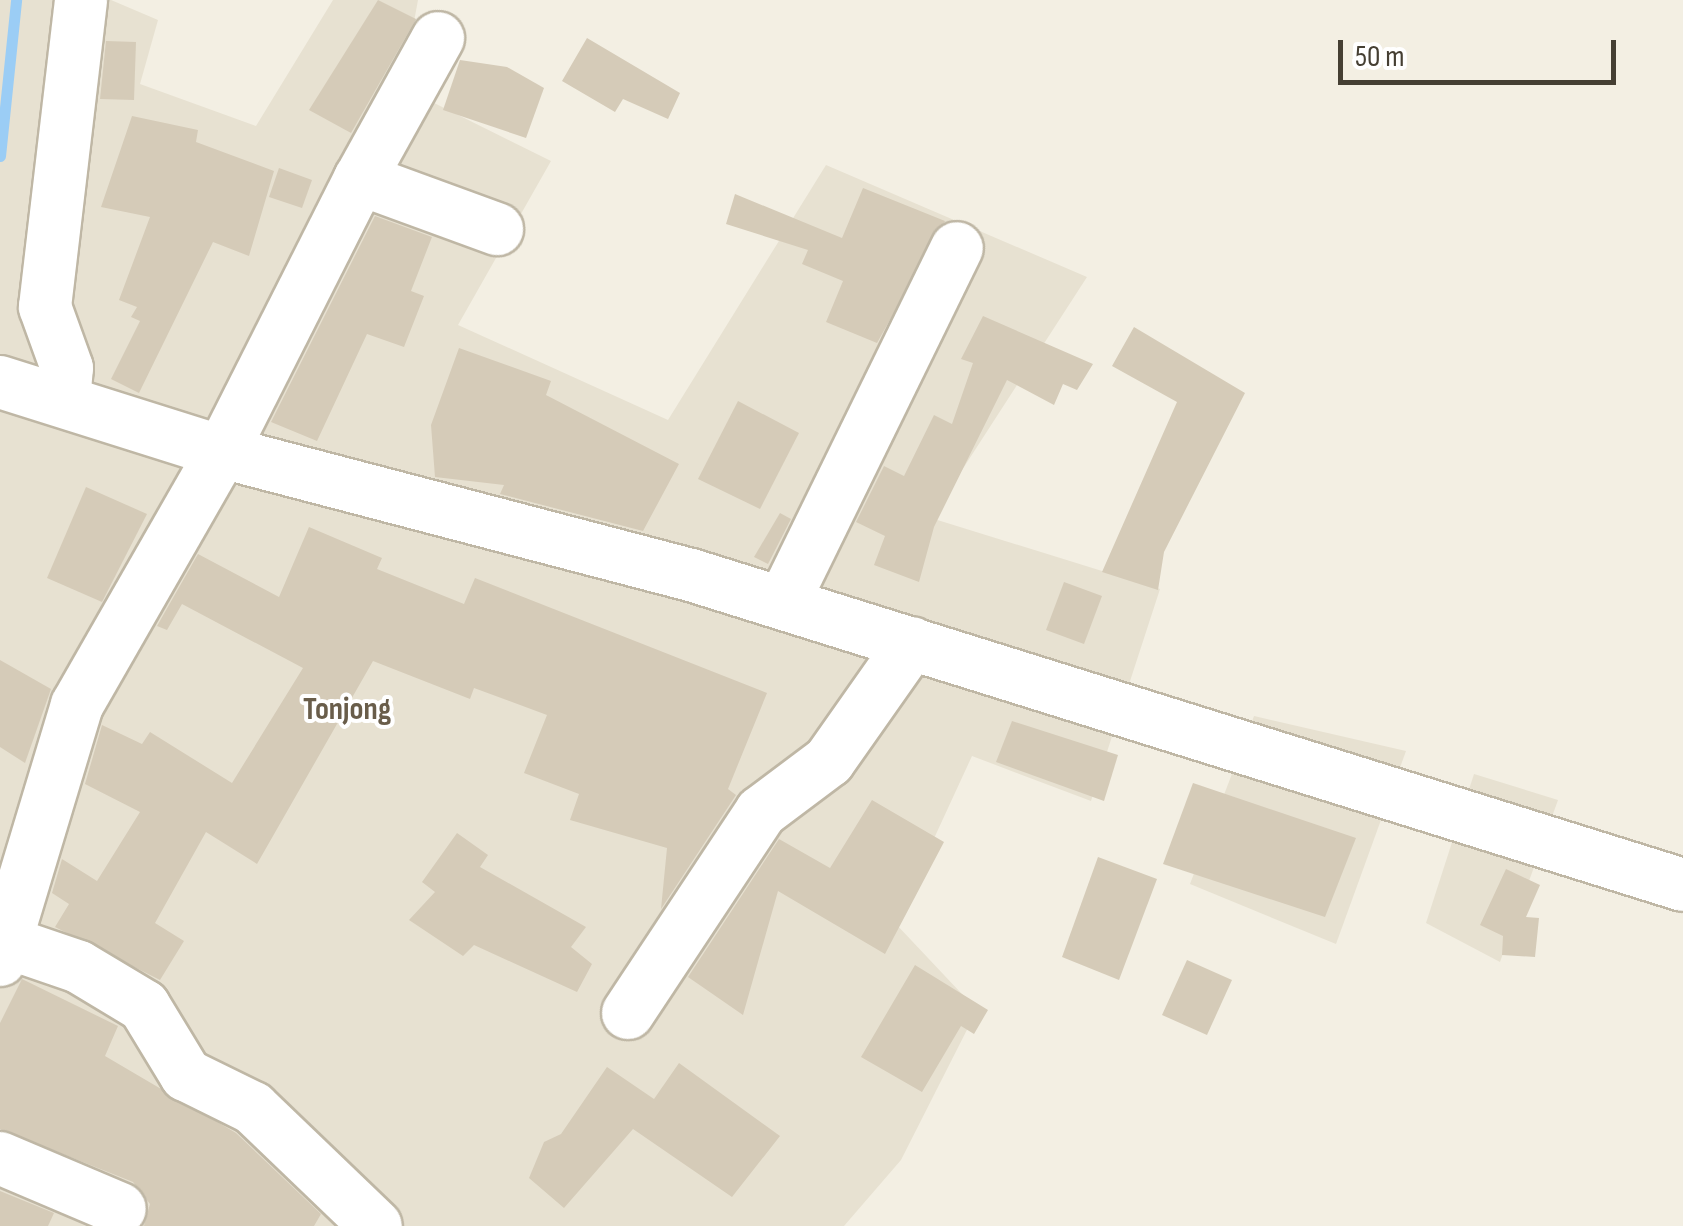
<!DOCTYPE html>
<html>
<head>
<meta charset="utf-8">
<style>
  body { margin:0 }
  #map { position:relative; width:1683px; height:1226px; overflow:hidden; background:#f3efe3; font-family:"Sofia Sans Condensed",sans-serif }
  div>[style] { position:absolute }
  [style*='--x'] { left:calc(var(--x)*1px); top:calc(var(--y)*1px); width:calc(var(--w)*1px); rotate:calc(var(--a)*1deg) }
  .residential>* { inset:0; background:#e7e1d1 }
  .stream>* { height:11px; margin:-5.5px; padding:0 5.5px; transform-origin:5.5px; border-radius:5.5px; background:#9bcdf5 }
  .building>* { inset:0; background:#d5cbb8 }
  .roads { filter:drop-shadow(2px 0 #bfb7a5) drop-shadow(-2px 0 #bfb7a5) drop-shadow(0 2px #bfb7a5) drop-shadow(0 -2px #bfb7a5) }
  .minor>* { height:52px; margin:-26px; padding:0 26px; transform-origin:26px; border-radius:26px; background:#fff }
  span { translate:-50% -50%; white-space:nowrap; text-align:center; line-height:1.15; -webkit-text-stroke:8px #fff; paint-order:stroke }
  .quarter-label { font-size:32px; color:#695d4a; font-weight:700 }
  .scale { position:absolute; left:1338px; top:40px; width:278px; height:45px; box-sizing:border-box; border:5px solid #453f33; border-top:0; padding-left:12px; font-size:30px; line-height:35px; white-space:nowrap; color:#453f33; -webkit-text-stroke:8px #fff; paint-order:stroke }
</style>
</head>
<body>
<div id="map">
  <div class="residential">
    <i style="clip-path:polygon(0 0,111px 0,158px 20px,140px 84px,256px 126px,333px 0,418px 0,402px 87px,551px 161px,458px 325px,668px 420px,826px 165px,1087px 277px,931px 518px,1160px 589px,1091px 801px,972px 756px,895px 923px,977px 1010px,901px 1160px,844px 1226px,0 1226px)"></i>
    <i style="clip-path:polygon(1254px 716px,1406px 751px,1336px 944px,1190px 884px)"></i>
    <i style="clip-path:polygon(1474px 774px,1558px 800px,1500px 962px,1426px 923px)"></i>
  </div>
  <div class="stream">
    <i style="--x:0;--y:156;--w:157;--a:-84.1"></i>
  </div>
  <div class="building">
    <i style="clip-path:polygon(378px 0,416px 19px,351px 133px,309px 110px)"></i>
    <i style="clip-path:polygon(587px 38px,680px 93px,668px 119px,623px 99px,615px 112px,562px 81px)"></i>
    <i style="clip-path:polygon(106px 41px,136px 42px,134px 100px,100px 99px)"></i>
    <i style="clip-path:polygon(460px 60px,507px 67px,544px 88px,526px 138px,443px 110px)"></i>
    <i style="clip-path:polygon(132px 116px,198px 130px,196px 142px,274px 171px,249px 256px,213px 242px,139px 393px,111px 379px,140px 321px,131px 317px,137px 307px,119px 300px,150px 217px,101px 207px)"></i>
    <i style="clip-path:polygon(279px 168px,312px 180px,302px 208px,269px 197px)"></i>
    <i style="clip-path:polygon(863px 188px,945px 221px,877px 343px,826px 322px,843px 281px,802px 264px,808px 250px,726px 224px,735px 194px,842px 238px)"></i>
    <i style="clip-path:polygon(375px 216px,432px 237px,411px 291px,424px 296px,404px 347px,367px 334px,317px 441px,271px 422px)"></i>
    <i style="clip-path:polygon(983px 316px,1093px 364px,1077px 390px,1063px 384px,1054px 405px,1007px 380px,934px 527px,919px 582px,874px 565px,885px 536px,856px 522px,884px 466px,904px 476px,934px 415px,952px 424px,973px 363px,961px 359px)"></i>
    <i style="clip-path:polygon(1134px 327px,1245px 393px,1164px 552px,1158px 590px,1102px 572px,1177px 402px,1112px 366px)"></i>
    <i style="clip-path:polygon(459px 348px,551px 381px,546px 395px,679px 464px,643px 531px,500px 494px,504px 485px,435px 477px,431px 425px)"></i>
    <i style="clip-path:polygon(738px 401px,799px 433px,760px 509px,698px 479px)"></i>
    <i style="clip-path:polygon(86px 487px,147px 514px,102px 602px,47px 578px)"></i>
    <i style="clip-path:polygon(780px 513px,791px 519px,768px 564px,754px 557px)"></i>
    <i style="clip-path:polygon(309px 527px,382px 558px,377px 569px,464px 604px,475px 578px,767px 693px,728px 789px,736px 795px,661px 909px,667px 848px,570px 820px,579px 794px,524px 773px,547px 715px,474px 688px,470px 699px,373px 661px,257px 864px,206px 832px,155px 923px,184px 941px,160px 980px,55px 927px,69px 904px,52px 893px,62px 859px,97px 881px,140px 812px,85px 784px,102px 725px,142px 744px,150px 732px,232px 783px,303px 668px,182px 604px,167px 630px,157px 626px,198px 554px,279px 597px)"></i>
    <i style="clip-path:polygon(1064px 582px,1102px 596px,1084px 644px,1046px 630px)"></i>
    <i style="clip-path:polygon(0 660px,51px 689px,25px 763px,0 747px)"></i>
    <i style="clip-path:polygon(1012px 721px,1118px 755px,1104px 801px,996px 762px)"></i>
    <i style="clip-path:polygon(1193px 783px,1356px 838px,1325px 917px,1163px 864px)"></i>
    <i style="clip-path:polygon(872px 800px,944px 842px,885px 954px,778px 891px,743px 1015px,688px 977px,779px 839px,830px 868px)"></i>
    <i style="clip-path:polygon(457px 833px,488px 855px,480px 867px,586px 927px,571px 947px,592px 964px,577px 992px,474px 945px,463px 956px,409px 920px,435px 892px,422px 882px)"></i>
    <i style="clip-path:polygon(1098px 857px,1157px 879px,1119px 980px,1062px 957px)"></i>
    <i style="clip-path:polygon(1506px 869px,1540px 885px,1526px 917px,1539px 918px,1535px 957px,1502px 955px,1503px 936px,1480px 925px)"></i>
    <i style="clip-path:polygon(1187px 960px,1232px 980px,1207px 1035px,1162px 1015px)"></i>
    <i style="clip-path:polygon(915px 965px,988px 1010px,974px 1034px,961px 1026px,922px 1092px,861px 1057px)"></i>
    <i style="clip-path:polygon(22px 979px,118px 1026px,105px 1056px,236px 1133px,321px 1214px,314px 1226px,144px 1226px,150px 1204px,133px 1182px,0 1129px,0 1023px)"></i>
    <i style="clip-path:polygon(679px 1063px,780px 1136px,732px 1197px,633px 1129px,564px 1208px,529px 1178px,544px 1142px,561px 1134px,607px 1067px,654px 1099px)"></i>
    <i style="clip-path:polygon(0 1191px,54px 1213px,48px 1226px,0 1226px)"></i>
  </div>
  <div class="roads">
    <div class="minor">
      <i style="--x:360;--y:179;--w:161;--a:-61"></i>
      <i style="--x:0;--y:382;--w:233;--a:17.5"></i>
      <i style="--x:222;--y:452;--w:485;--a:14.7"></i>
      <i style="--x:691;--y:575;--w:1039;--a:17.35"></i>
      <i style="--x:64;--y:401;--w:33;--a:-85"></i>
      <i style="--x:67;--y:368;--w:65;--a:-109.8"></i>
      <i style="--x:45;--y:307;--w:309;--a:-83.3"></i>
      <i style="--x:783;--y:603;--w:395;--a:-63.9"></i>
      <i style="--x:6;--y:942;--w:77;--a:18.9"></i>
      <i style="--x:79;--y:967;--w:76;--a:31"></i>
      <i style="--x:144;--y:1006;--w:81;--a:58.7"></i>
      <i style="--x:186;--y:1075;--w:75;--a:26.2"></i>
      <i style="--x:253;--y:1108;--w:170;--a:43.8"></i>
      <i style="--x:0;--y:960;--w:266;--a:-73.2"></i>
      <i style="--x:77;--y:705;--w:292;--a:-60.2"></i>
      <i style="--x:222;--y:452;--w:306;--a:-63.2"></i>
      <i style="--x:360;--y:179;--w:146;--a:20.1"></i>
      <i style="--x:628;--y:1013;--w:241;--a:-56.5"></i>
      <i style="--x:761;--y:812;--w:85;--a:-36.9"></i>
      <i style="--x:829;--y:761;--w:144;--a:-54.9"></i>
      <i style="--x:0;--y:1158;--w:130;--a:23"></i>
    </div>
  </div>
  <div class="quarter-label">
    <span style="left:347px;top:710px">Tonjong</span>
  </div>
  <div class="scale">50 m</div>
</div>
</body>
</html>
